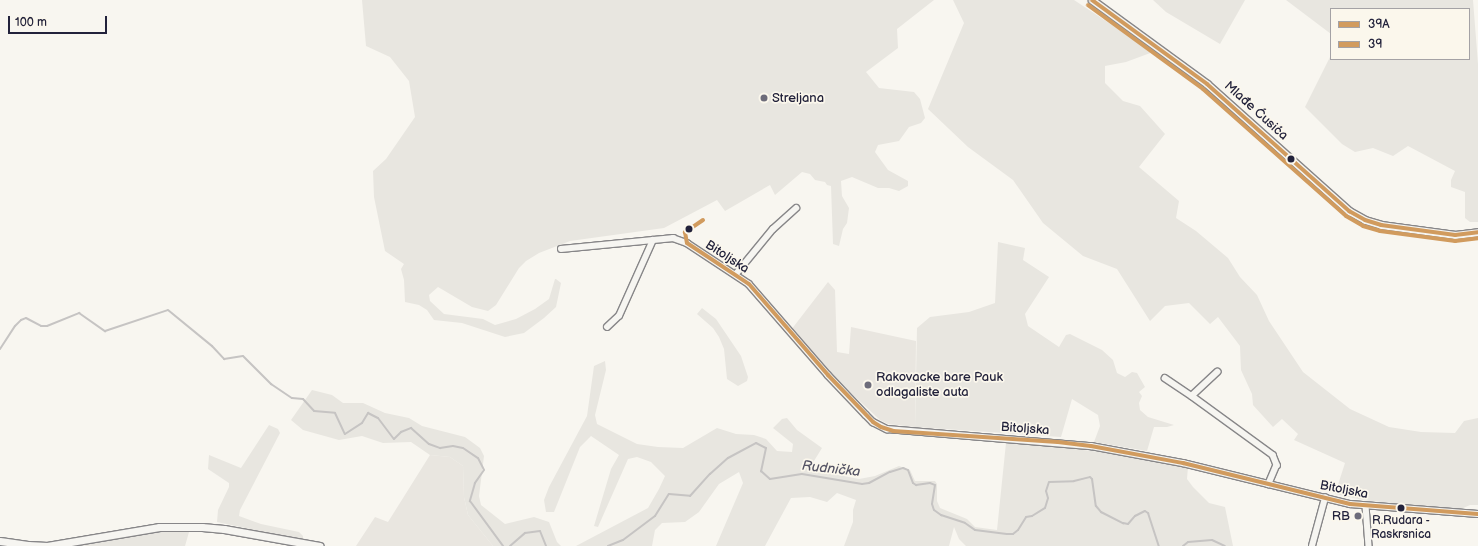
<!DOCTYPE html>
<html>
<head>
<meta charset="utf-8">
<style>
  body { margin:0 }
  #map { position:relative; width:1478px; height:546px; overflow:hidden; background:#f8f6f0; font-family:"Balsamiq Sans",sans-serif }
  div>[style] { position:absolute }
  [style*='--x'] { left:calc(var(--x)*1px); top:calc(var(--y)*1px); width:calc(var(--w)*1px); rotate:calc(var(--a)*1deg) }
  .built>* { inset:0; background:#e9e6e0 }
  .green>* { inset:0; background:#e8e6e0 }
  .stream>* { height:2px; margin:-1px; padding:0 1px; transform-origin:1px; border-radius:1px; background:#c6c4c3 }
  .roads { filter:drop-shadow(1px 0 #878688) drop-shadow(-1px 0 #878688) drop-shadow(0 1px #878688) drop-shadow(0 -1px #878688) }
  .minor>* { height:5.5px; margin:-2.75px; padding:0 2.75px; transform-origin:2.75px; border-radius:2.75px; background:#f6f5f1 }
  .tertiary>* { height:7px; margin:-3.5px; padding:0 3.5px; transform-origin:3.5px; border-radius:3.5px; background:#f6f5f1 }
  .bus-1>* { height:4px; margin:-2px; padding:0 2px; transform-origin:2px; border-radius:2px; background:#d19b5e }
  .bus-2>* { height:4px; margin:-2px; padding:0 2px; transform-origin:2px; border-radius:2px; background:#d19b5e }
  .dots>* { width:11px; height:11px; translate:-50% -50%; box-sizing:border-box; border:2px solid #fbf7ec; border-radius:50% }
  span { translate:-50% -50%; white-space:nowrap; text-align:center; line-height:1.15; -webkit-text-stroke:3.5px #fbf7ec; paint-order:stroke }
  .bus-label { font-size:12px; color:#22223b }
  .poi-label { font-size:13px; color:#22223b }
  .left { translate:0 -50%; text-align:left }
  .right { translate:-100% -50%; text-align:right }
  .street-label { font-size:13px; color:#22223b }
  .water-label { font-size:14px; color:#545364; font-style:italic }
  .legend { position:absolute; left:1330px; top:8px; width:140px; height:52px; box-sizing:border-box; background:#fbf7ec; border:1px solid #a4a2a5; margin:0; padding:5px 7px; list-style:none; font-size:12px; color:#22223b }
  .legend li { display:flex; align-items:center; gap:8px; height:20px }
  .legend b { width:20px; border:1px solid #a4a2a5 }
  .scale { position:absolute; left:8px; top:16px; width:99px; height:18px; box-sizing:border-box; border:2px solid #22223b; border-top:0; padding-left:5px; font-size:12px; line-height:14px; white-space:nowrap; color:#22223b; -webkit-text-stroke:3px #fbf7ec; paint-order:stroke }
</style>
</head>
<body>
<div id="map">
  <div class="built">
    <i style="clip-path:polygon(828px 282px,835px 290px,837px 352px,849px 354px,851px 327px,916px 341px,915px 427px,888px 424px,880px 420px,835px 378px,791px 330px)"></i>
    <i style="clip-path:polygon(430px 455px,450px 457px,463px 466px,464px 497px,468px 515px,493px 546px,356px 546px,375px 517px,388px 522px)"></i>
  </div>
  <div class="green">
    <i style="clip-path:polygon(362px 0,934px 0,897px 29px,898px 48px,866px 72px,879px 88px,914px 92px,920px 99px,925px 118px,921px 123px,909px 127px,899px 141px,878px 145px,875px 152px,888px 170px,908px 181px,908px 186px,899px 191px,889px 188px,878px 188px,852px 177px,841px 181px,842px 196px,849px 208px,847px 223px,843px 229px,839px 246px,833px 244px,831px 186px,827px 185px,825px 182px,815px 180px,810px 174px,802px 172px,775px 195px,770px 185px,725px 211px,717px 200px,664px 228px,570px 241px,539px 253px,526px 261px,519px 268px,496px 305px,488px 311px,472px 307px,438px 287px,429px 295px,430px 301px,444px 314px,483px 319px,495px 325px,516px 319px,535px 309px,549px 299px,555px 279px,556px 279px,561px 283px,556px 307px,544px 318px,524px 333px,505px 337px,462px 323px,434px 320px,427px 310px,419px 305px,405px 302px,404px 280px,401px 269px,404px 264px,385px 251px,374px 197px,373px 171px,386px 159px,415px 117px,409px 81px,390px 57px,366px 46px)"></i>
    <i style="clip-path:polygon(953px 0,1074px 0,1153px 52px,1126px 62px,1105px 66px,1105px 83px,1123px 101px,1140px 106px,1165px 134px,1139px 167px,1179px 201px,1176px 218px,1196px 231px,1228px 258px,1240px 277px,1257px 295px,1269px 321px,1303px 372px,1350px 409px,1389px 427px,1421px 432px,1455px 433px,1464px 421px,1478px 418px,1478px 505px,1470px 505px,1461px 509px,1448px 509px,1363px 500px,1335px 494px,1345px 463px,1294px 440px,1298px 434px,1282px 419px,1273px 427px,1253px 405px,1252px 394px,1241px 370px,1240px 346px,1218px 317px,1210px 324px,1189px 303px,1165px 306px,1150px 321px,1117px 269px,1083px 256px,1043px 223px,1013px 180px,968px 147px,928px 109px,964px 23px)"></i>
    <i style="clip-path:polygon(1153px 0,1245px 0,1220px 44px,1166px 12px)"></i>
    <i style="clip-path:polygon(1286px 0,1473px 0,1478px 64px,1478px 222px,1470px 222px,1465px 218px,1465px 192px,1451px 187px,1451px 180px,1455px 171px,1408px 146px,1393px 156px,1373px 148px,1355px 152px,1342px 144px,1305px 107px,1331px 55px,1331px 59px,1469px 59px,1469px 9px,1331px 9px,1331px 34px)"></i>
    <i style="clip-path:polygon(998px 242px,1025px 248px,1023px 260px,1049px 277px,1025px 314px,1028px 326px,1059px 347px,1066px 335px,1070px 334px,1102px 350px,1113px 360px,1117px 373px,1125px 377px,1132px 372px,1137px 373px,1145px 387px,1139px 392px,1142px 396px,1139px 403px,1140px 410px,1148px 417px,1174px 425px,1167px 427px,1154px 427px,1147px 451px,1094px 442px,1100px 426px,1098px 415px,1072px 399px,1061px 437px,915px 427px,917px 328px,930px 317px,969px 312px,995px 303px)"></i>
    <i style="clip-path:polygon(702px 308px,716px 319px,741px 356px,748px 377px,747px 381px,738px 386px,727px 379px,724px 349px,719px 337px,713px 328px,697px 314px)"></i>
    <i style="clip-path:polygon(605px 361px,606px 370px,595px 415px,597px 424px,637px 444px,658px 447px,683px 448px,717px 428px,736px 434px,754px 435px,766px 439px,777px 451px,792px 452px,793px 444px,773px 428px,782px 419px,787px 418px,797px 430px,822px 448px,809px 469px,859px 479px,875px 476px,899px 466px,908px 469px,910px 470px,915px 481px,935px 481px,937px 484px,937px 501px,940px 508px,967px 519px,975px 527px,997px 530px,1006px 443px,1048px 446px,1100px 452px,1188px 467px,1187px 479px,1193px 487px,1209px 503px,1225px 507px,1233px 546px,966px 546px,959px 539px,954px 527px,949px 546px,844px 546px,853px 522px,853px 510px,856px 500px,837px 493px,827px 502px,810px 497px,791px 498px,765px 546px,716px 546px,743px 483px,739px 472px,719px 484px,699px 512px,685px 522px,662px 523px,655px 530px,652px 546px,576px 546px,648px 508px,659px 489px,665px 476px,651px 462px,637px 457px,628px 459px,598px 527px,594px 526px,611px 469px,619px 455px,591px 436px,580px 447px,554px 512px,546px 512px,544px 500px,549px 487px,587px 416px,594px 366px)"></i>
    <i style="clip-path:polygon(312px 390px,332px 395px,343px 403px,363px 403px,385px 413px,409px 418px,422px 426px,465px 437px,480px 448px,484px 456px,479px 496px,481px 505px,505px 524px,534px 517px,549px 522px,557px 542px,561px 546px,493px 546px,468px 515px,464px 497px,463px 466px,450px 457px,430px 455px,411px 442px,383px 443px,362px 436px,339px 440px,303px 430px,291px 420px)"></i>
    <i style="clip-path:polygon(269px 425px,278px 429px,280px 433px,240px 510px,239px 516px,261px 524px,299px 532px,303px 536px,303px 540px,217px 522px,218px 510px,229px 487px,229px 483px,208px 469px,209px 455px,241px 468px)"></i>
    <i style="clip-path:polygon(155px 532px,189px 532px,185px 546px,74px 546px,115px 537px)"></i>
  </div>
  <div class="stream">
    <i style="--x:0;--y:349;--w:27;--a:-57"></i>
    <i style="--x:15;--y:326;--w:8;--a:-45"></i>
    <i style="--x:21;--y:320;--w:5;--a:-22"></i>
    <i style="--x:26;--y:318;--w:17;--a:28"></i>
    <i style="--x:41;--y:326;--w:6;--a:0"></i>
    <i style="--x:47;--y:326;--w:35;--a:-22"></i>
    <i style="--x:79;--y:313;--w:32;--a:35"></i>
    <i style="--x:105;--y:331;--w:66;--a:-18.4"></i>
    <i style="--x:168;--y:310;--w:57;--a:39.3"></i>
    <i style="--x:212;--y:346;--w:18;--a:47"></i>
    <i style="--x:224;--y:359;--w:19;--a:-9"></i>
    <i style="--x:243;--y:356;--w:40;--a:45"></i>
    <i style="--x:271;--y:384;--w:25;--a:34"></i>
    <i style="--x:292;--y:398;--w:11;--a:5"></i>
    <i style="--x:303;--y:399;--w:16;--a:47"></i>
    <i style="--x:314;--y:411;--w:21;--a:5"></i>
    <i style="--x:335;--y:413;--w:23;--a:65"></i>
    <i style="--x:345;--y:434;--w:20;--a:-33"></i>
    <i style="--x:362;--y:423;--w:12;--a:-59"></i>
    <i style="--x:368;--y:413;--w:11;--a:27"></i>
    <i style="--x:378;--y:418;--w:26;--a:53"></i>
    <i style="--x:394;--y:439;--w:10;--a:-45"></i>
    <i style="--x:401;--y:432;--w:11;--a:-22"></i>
    <i style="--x:411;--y:428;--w:24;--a:42"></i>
    <i style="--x:429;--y:444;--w:12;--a:20"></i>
    <i style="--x:440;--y:448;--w:13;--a:-9"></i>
    <i style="--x:453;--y:446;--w:10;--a:11"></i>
    <i style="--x:463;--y:448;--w:18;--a:34"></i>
    <i style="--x:478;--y:458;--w:13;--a:63"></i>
    <i style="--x:484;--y:470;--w:16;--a:125"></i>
    <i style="--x:475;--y:483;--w:19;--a:106"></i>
    <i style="--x:470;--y:501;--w:56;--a:53.7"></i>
    <i style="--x:510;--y:546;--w:20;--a:-41"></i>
    <i style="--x:525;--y:533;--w:15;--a:-8"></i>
    <i style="--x:540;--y:531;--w:16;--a:68"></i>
    <i style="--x:608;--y:546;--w:16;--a:-22"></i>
    <i style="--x:623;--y:540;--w:40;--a:-37"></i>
    <i style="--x:655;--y:516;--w:26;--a:-58"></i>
    <i style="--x:669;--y:494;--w:21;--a:5"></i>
    <i style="--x:690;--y:496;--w:30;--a:-48"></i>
    <i style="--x:710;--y:474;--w:24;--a:-42"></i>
    <i style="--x:728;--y:458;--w:32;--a:-28"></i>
    <i style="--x:756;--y:443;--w:11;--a:27"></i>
    <i style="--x:766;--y:448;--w:24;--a:102"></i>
    <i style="--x:761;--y:471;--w:12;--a:42"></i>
    <i style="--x:770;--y:479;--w:32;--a:-9"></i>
    <i style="--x:802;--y:474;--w:61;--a:9.5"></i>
    <i style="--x:862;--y:484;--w:7;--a:-8"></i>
    <i style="--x:869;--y:483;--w:24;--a:-28"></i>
    <i style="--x:890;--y:472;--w:14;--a:-17"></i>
    <i style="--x:903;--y:468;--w:5;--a:22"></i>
    <i style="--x:908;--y:470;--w:14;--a:69"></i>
    <i style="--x:913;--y:483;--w:4;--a:34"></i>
    <i style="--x:916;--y:485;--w:14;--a:-8"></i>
    <i style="--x:930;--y:483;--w:5;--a:22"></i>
    <i style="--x:935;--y:485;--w:19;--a:99"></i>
    <i style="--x:932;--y:504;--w:6;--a:72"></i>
    <i style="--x:934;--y:510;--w:9;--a:36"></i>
    <i style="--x:941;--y:515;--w:25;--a:18"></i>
    <i style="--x:965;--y:523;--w:12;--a:35"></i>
    <i style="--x:975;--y:530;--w:32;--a:7"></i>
    <i style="--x:1007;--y:534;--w:6;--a:0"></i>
    <i style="--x:1013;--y:534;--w:6;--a:-39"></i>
    <i style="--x:1018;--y:530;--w:15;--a:-58"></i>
    <i style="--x:1026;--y:517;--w:6;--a:-9"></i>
    <i style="--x:1032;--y:516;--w:15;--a:-32"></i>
    <i style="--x:1045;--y:508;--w:10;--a:-73"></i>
    <i style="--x:1048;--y:498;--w:7;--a:-106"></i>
    <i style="--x:1046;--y:491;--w:9;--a:-72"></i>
    <i style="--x:1049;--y:482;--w:25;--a:-2"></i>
    <i style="--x:1074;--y:481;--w:16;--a:-14"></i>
    <i style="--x:1090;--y:477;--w:3;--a:45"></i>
    <i style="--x:1092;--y:479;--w:27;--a:82"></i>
    <i style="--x:1096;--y:506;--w:8;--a:50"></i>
    <i style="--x:1101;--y:512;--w:25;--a:27"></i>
    <i style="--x:1123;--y:523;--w:5;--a:11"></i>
    <i style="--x:1128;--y:524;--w:11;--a:-49"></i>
    <i style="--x:1135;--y:516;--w:11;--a:-27"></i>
    <i style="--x:1145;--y:511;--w:4;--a:34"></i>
    <i style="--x:1148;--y:513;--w:35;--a:72"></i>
    <i style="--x:1183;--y:546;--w:6;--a:-39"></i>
    <i style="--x:1188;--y:542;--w:24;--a:-5"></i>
    <i style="--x:1212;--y:540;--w:14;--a:25"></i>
  </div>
  <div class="roads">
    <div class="minor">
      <i style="--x:561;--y:249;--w:113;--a:-5.6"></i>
      <i style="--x:673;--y:238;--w:15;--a:20"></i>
      <i style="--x:687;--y:243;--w:74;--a:33.5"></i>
      <i style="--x:749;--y:284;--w:121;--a:49"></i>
      <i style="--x:828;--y:375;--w:55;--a:46.5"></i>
      <i style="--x:866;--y:415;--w:10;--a:45"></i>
      <i style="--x:873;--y:422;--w:16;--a:27"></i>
      <i style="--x:887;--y:429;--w:205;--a:4.8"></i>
      <i style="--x:1091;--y:446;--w:94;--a:10.5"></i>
      <i style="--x:1183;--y:463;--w:172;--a:13.8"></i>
      <i style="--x:1350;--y:504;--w:128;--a:4.5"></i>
      <i style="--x:736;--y:274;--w:58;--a:-50.6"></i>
      <i style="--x:773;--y:229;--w:31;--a:-42"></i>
      <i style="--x:607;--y:327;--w:16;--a:-43"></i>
      <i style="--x:619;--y:316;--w:83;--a:-65.9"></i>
      <i style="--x:1218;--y:372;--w:35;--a:137"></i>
      <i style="--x:1192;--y:396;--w:100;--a:36.1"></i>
      <i style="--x:1273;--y:455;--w:11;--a:68"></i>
      <i style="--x:1277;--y:465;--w:21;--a:113"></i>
      <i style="--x:1165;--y:378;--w:32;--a:34"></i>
      <i style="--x:1366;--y:506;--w:40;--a:85.7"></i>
      <i style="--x:1312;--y:546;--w:50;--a:-74.8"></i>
    </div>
    <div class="tertiary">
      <i style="--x:1092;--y:0;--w:142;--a:36.1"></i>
      <i style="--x:1207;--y:84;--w:191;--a:41.8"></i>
      <i style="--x:1349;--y:211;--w:18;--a:29"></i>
      <i style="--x:1365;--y:220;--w:17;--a:17"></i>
      <i style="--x:1381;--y:225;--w:75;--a:7.7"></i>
      <i style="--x:1455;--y:235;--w:23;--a:-7"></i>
      <i style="--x:0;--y:541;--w:28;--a:8"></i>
      <i style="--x:28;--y:545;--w:19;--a:3"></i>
      <i style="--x:47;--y:546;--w:114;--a:-9.6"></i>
      <i style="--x:159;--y:527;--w:43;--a:0"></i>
      <i style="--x:202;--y:527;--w:22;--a:5"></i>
      <i style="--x:224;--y:529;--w:97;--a:10.1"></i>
    </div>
  </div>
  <div class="bus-1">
    <i style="--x:1092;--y:0;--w:142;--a:36.1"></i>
    <i style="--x:1207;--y:84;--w:191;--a:41.8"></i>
    <i style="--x:1349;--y:211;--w:18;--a:29"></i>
    <i style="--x:1365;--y:220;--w:17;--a:17"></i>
    <i style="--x:1381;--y:225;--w:75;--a:7.7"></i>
    <i style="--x:1455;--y:235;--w:23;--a:-7"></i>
    <i style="--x:703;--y:220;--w:22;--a:146"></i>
    <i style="--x:685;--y:232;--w:11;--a:80"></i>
    <i style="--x:687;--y:243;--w:74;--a:33.5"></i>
    <i style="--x:749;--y:284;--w:121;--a:49"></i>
    <i style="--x:828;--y:375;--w:65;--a:46.2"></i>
    <i style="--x:873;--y:422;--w:9;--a:32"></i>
    <i style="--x:881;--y:427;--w:13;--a:18"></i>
    <i style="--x:893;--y:431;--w:165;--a:3.8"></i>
    <i style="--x:1058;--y:442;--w:33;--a:7"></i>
    <i style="--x:1091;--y:446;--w:94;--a:10.5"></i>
    <i style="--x:1183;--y:463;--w:172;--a:13.8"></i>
    <i style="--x:1350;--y:504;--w:128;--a:4.5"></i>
  </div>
  <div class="bus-2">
    <i style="--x:1088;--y:5;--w:142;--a:36.1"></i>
    <i style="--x:1203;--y:89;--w:191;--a:41.6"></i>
    <i style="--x:1346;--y:216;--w:20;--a:30"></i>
    <i style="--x:1363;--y:226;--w:18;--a:16"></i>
    <i style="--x:1380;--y:231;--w:76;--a:7.6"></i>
    <i style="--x:1455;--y:241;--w:23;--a:-7"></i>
  </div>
  <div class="dots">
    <i style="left:764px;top:98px;background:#6d6c7a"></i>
    <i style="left:1291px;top:159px;background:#22223b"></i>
    <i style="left:689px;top:229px;background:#22223b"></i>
    <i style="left:868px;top:385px;background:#6d6c7a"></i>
    <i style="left:1401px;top:508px;background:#22223b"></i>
    <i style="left:1358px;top:516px;background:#6d6c7a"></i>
  </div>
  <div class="bus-label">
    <span style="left:1401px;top:528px">R.Rudara -<br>Raskrsnica</span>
  </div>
  <div class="poi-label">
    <span class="left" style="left:772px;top:98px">Streljana</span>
    <span class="left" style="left:876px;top:385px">Rakovacke bare Pauk<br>odlagaliste auta</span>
    <span class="right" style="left:1350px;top:516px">RB</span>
  </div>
  <div class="street-label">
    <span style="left:1256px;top:111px;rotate:42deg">Mlađe Ćusića</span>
    <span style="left:727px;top:257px;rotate:33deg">Bitoljska</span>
    <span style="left:1025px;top:429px;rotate:4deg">Bitoljska</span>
    <span style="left:1344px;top:490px;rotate:11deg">Bitoljska</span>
  </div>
  <div class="water-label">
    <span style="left:831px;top:469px;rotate:6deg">Rudnička</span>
  </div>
  <ul class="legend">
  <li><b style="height:5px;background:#d19b5e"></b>39A</li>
  <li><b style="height:5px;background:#d19b5e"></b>39</li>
  </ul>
  <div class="scale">100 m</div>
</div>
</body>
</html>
